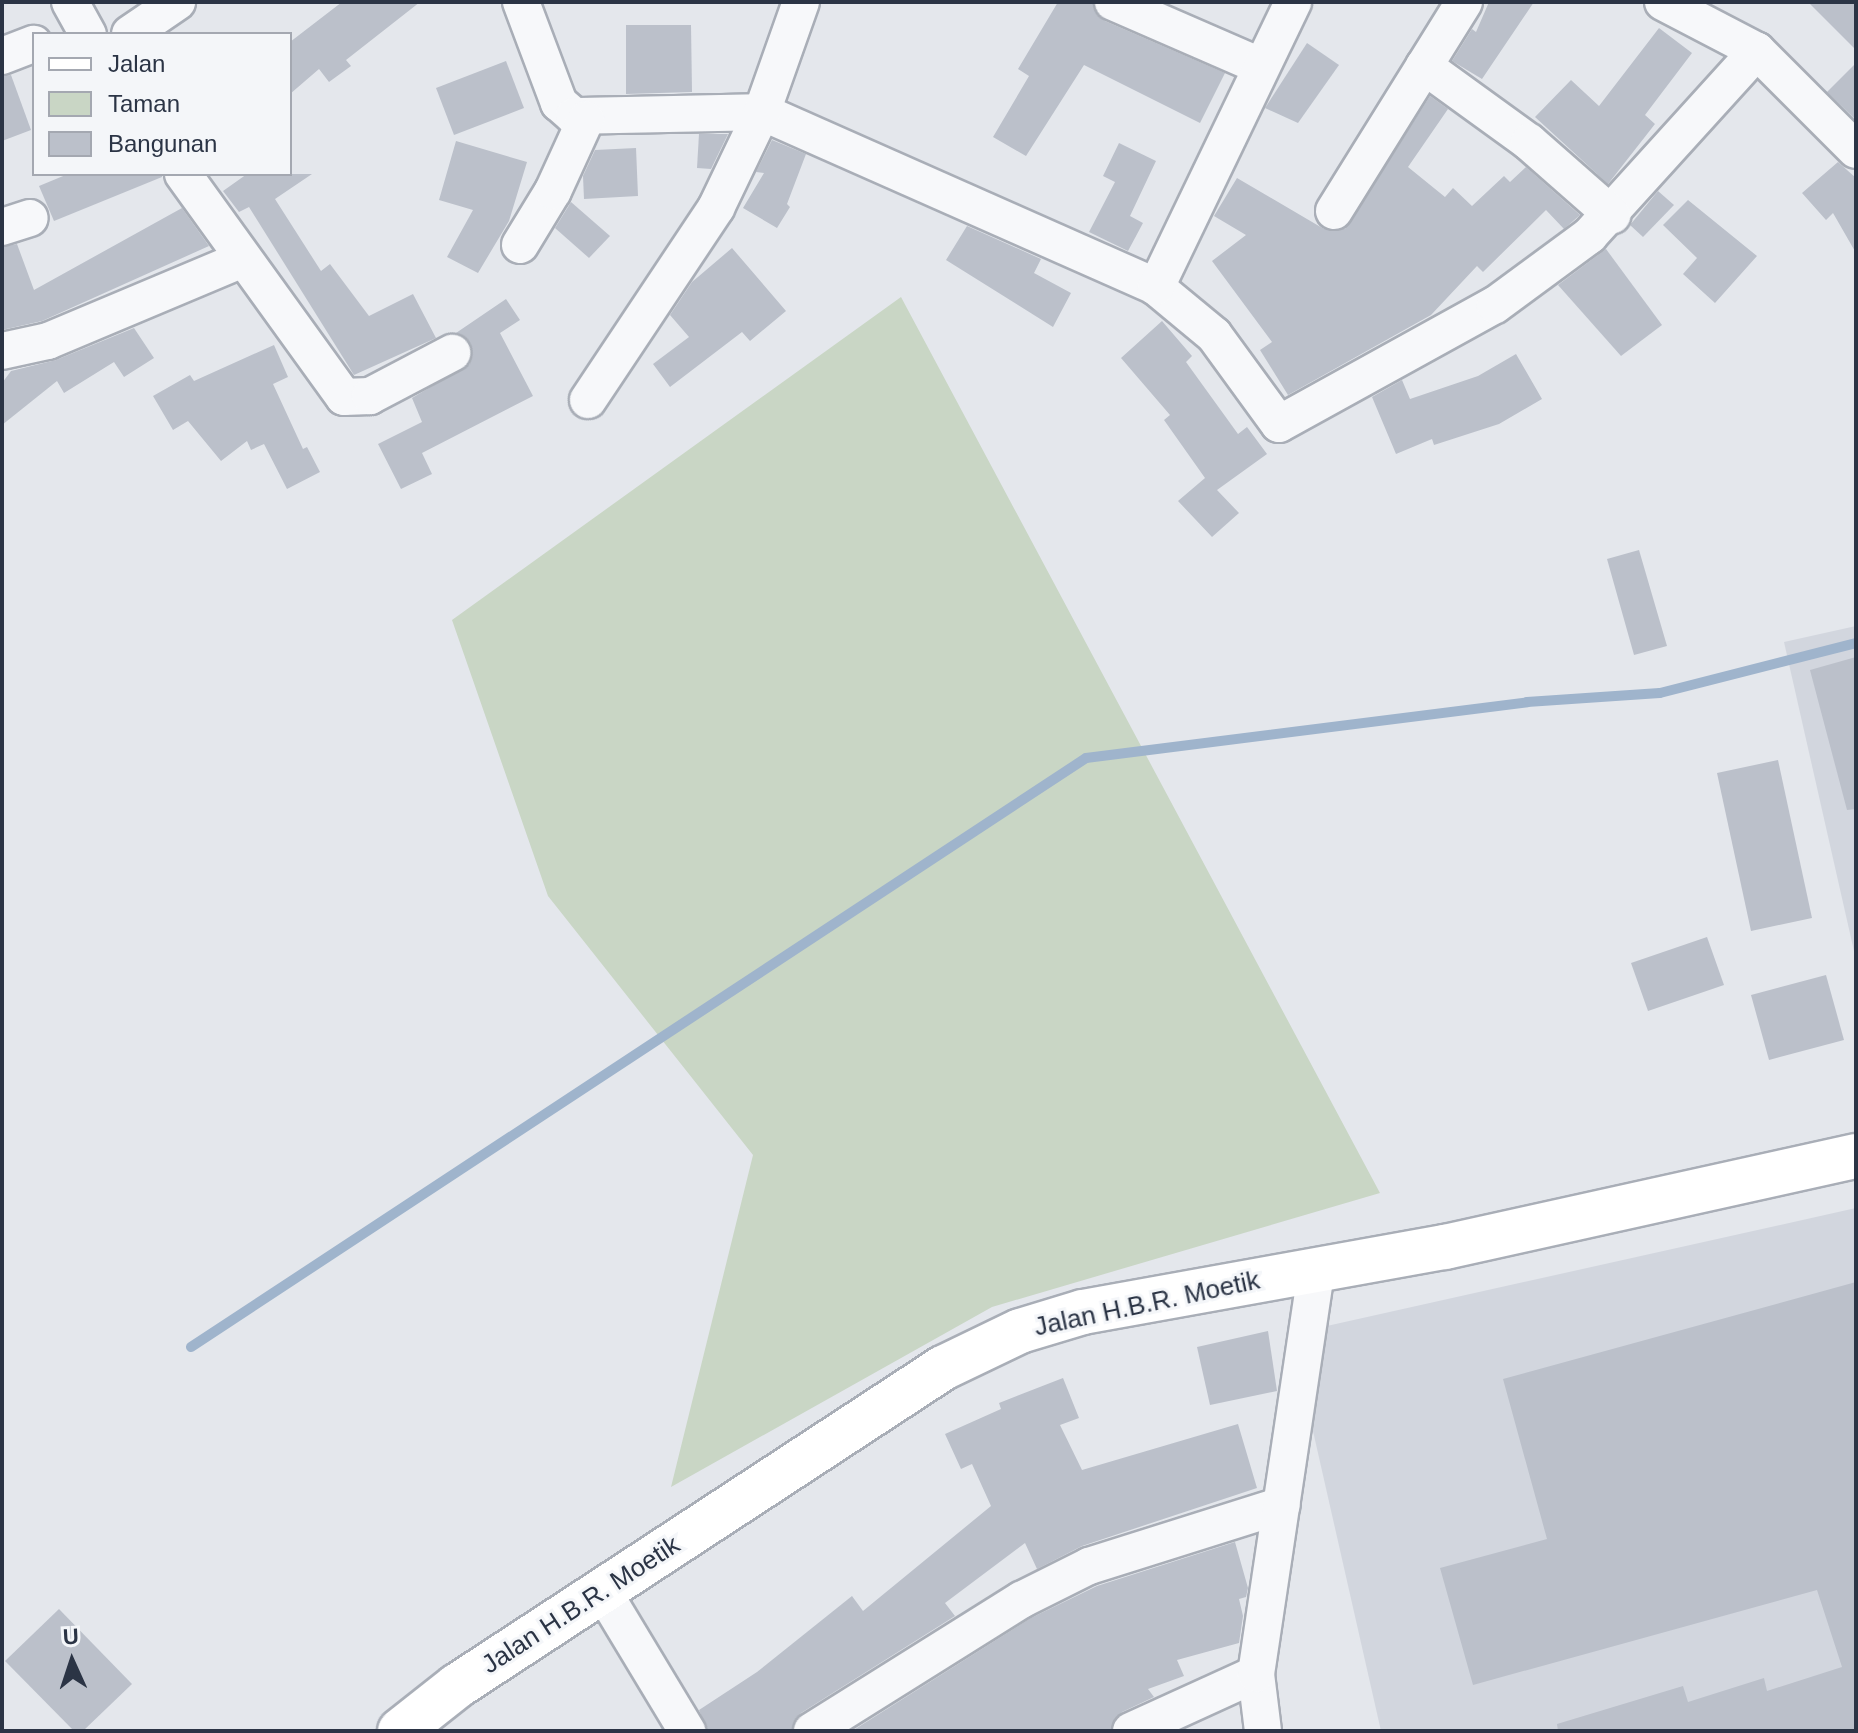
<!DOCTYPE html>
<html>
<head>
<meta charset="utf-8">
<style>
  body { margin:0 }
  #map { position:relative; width:1858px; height:1733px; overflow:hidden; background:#e4e7ec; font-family:Arial,sans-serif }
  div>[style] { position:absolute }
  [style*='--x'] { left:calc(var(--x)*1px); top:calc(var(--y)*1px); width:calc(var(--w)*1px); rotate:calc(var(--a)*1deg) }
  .built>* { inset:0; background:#d2d6de }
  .green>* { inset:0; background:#c9d6c5 }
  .stream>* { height:10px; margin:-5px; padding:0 5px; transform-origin:5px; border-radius:5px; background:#9fb4cc }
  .building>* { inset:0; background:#bbc0ca }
  .roads { filter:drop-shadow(2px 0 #a9aeb7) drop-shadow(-2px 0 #a9aeb7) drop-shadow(0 2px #a9aeb7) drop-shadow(0 -2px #a9aeb7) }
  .street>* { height:36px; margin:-18px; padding:0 18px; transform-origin:18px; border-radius:18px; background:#f7f8fa }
  .secondary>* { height:44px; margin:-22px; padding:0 22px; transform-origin:22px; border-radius:22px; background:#fff }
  span { translate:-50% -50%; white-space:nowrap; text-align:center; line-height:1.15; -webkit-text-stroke:6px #f4f6f9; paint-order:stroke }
  .street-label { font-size:26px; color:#2b3445 }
  .frame { position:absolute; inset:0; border:4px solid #2b3445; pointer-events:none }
  .legend { position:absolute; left:32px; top:32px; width:260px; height:144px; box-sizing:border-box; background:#f4f6f9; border:2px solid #a4a8b1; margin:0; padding:10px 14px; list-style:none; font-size:24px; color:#2b3445 }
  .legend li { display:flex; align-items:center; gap:16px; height:40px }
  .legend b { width:40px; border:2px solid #a4a8b1 }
  .north { position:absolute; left:32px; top:1621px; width:80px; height:80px; -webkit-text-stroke:6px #f4f6f9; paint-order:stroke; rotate:357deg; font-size:22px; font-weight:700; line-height:32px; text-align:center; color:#2b3445 }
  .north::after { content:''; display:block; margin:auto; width:28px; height:36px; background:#2b3445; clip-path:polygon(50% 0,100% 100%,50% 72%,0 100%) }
</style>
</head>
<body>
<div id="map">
  <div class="built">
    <i style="clip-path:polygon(1856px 626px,1856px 960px,1784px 642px)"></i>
    <i style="clip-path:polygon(1856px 1208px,1856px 1731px,1381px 1731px,1291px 1334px)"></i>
  </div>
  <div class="green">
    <i style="clip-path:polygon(901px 297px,1380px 1193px,992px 1307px,671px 1487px,753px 1155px,548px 896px,452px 620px)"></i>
  </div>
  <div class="stream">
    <i style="--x:191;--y:1347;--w:1071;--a:-33.35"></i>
    <i style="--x:1086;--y:758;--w:445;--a:-7.2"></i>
    <i style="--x:1527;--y:702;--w:133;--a:-3.9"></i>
    <i style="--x:1660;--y:693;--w:202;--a:-14.3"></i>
  </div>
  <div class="building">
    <i style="clip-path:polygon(342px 2px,420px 2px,346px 60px,351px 66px,329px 82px,319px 69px,290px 94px,290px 42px)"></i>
    <i style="clip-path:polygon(1058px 2px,1092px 2px,1105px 21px,1225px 73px,1200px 123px,1084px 65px,1026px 156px,993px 137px,1029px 76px,1018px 69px)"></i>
    <i style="clip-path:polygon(1489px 2px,1534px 2px,1482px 79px,1452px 61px,1472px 29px,1476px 32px)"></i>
    <i style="clip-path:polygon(1808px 2px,1856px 2px,1856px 50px)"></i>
    <i style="clip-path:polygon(626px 25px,691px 25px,692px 92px,626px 94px)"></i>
    <i style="clip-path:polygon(1659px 28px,1692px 53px,1645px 115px,1655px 124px,1608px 184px,1535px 117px,1571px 80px,1599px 106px)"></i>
    <i style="clip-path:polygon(1307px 43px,1339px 65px,1298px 123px,1265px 108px)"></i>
    <i style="clip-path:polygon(506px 61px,524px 108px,454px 135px,436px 88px)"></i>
    <i style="clip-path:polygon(1856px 63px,1856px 120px,1827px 92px)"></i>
    <i style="clip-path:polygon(11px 75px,31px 130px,2px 141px,2px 76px)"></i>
    <i style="clip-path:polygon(1430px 96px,1448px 109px,1408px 167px,1445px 197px,1453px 188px,1472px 206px,1504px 176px,1510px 182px,1526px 167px,1580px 215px,1564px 229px,1546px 210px,1483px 272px,1477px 266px,1431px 315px,1288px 395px,1260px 350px,1272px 342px,1212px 261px,1246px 235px,1214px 216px,1237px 178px,1324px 229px,1345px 229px)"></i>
    <i style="clip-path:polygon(699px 134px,728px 134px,711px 169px,697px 168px)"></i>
    <i style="clip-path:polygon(772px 140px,806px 154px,787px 204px,790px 207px,777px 228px,743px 208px,764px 173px,756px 172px)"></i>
    <i style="clip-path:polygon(456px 141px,527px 162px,509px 221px,478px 273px,447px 257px,473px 210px,439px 200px)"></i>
    <i style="clip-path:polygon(1119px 143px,1156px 161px,1130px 216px,1143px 223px,1128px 251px,1089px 232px,1115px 182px,1103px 176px)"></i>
    <i style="clip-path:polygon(636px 148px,638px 196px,584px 199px,583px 176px,595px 150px)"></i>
    <i style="clip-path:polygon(1838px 162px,1856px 178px,1856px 253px,1833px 213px,1826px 220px,1802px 193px)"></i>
    <i style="clip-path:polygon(68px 174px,162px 174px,162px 177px,54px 221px,39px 186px)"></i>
    <i style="clip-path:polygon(247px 174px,312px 174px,275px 199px,321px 271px,330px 264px,369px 316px,413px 294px,436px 338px,354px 375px,249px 207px,239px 212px,223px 191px)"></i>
    <i style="clip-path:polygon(1658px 191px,1674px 205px,1643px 237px,1630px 225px)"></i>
    <i style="clip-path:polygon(1688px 200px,1757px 256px,1715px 303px,1683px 274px,1697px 258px,1663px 225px)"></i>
    <i style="clip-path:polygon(571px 202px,610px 236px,589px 258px,555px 228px)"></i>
    <i style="clip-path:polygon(182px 208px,209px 246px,42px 321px,2px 330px,2px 247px,17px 244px,34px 290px)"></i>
    <i style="clip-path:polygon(967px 226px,1041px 259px,1034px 273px,1071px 293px,1053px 327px,946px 260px)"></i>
    <i style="clip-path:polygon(732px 248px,786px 311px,750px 341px,742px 332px,670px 387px,653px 364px,689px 337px,670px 315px,692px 282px)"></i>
    <i style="clip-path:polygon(1606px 249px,1662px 325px,1621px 356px,1558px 285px)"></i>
    <i style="clip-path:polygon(506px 299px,520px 320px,500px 333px,533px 396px,422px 453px,432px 474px,401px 489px,378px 444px,422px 422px,412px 398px,470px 364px,471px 344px,456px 333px)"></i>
    <i style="clip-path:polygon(1162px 321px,1192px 356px,1186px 362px,1238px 434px,1247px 427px,1267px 454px,1217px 490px,1239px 513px,1212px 537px,1178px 501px,1205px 478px,1164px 420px,1170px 415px,1121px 358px)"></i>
    <i style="clip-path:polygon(134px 328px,154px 358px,124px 377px,114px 362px,64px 393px,57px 381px,2px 425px,2px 383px,11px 371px,56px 360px)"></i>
    <i style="clip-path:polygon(274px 345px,288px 377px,273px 384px,303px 449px,307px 447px,320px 472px,287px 489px,264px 444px,251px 450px,247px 441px,221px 461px,188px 421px,173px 430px,153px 396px,190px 375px,194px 381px)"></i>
    <i style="clip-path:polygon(1516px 354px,1542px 399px,1499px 424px,1434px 445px,1432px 439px,1396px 454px,1372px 397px,1402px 380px,1410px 399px,1478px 376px)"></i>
    <i style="clip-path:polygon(1639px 550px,1667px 646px,1634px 655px,1607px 559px)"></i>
    <i style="clip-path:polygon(1856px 657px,1856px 809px,1847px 810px,1810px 670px)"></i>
    <i style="clip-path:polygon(1778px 760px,1812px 918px,1751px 931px,1717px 773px)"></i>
    <i style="clip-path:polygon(1707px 937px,1724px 985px,1648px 1011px,1631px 963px)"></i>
    <i style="clip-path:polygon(1826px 975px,1844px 1040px,1769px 1060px,1751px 995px)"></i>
    <i style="clip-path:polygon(1856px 1282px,1856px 1731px,1558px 1731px,1557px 1724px,1683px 1686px,1688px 1702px,1764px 1678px,1767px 1691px,1842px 1667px,1817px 1590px,1473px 1685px,1440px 1568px,1547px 1539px,1503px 1379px)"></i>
    <i style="clip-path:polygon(1268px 1331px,1277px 1391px,1210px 1405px,1197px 1347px)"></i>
    <i style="clip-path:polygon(1063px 1378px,1079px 1418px,1060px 1425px,1082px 1470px,1238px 1424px,1257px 1488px,1082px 1546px,1037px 1569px,1025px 1543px,945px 1603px,955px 1616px,801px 1713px,791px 1731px,708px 1731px,699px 1710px,757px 1672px,852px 1596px,863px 1611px,991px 1506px,972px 1464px,961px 1469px,945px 1434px,1001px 1409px,999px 1403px)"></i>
    <i style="clip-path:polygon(1235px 1542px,1248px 1588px,1246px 1597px,1239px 1599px,1243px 1616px,1239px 1643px,1177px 1660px,1184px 1676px,1148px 1689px,1154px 1697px,1122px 1712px,1110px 1731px,852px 1731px,1031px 1618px,1097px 1586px)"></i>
    <i style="clip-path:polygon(59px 1609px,132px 1684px,83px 1731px,74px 1731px,5px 1661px)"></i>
  </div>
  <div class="roads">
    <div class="street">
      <i style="--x:70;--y:2;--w:37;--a:61"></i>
      <i style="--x:521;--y:2;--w:108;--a:69.4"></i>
      <i style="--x:559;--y:103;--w:20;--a:41"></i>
      <i style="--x:574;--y:116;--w:188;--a:-1.2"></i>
      <i style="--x:762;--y:112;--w:431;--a:23.9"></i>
      <i style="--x:1156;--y:287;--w:75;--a:39.6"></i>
      <i style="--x:1214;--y:335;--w:110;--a:53.9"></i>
      <i style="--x:1279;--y:424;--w:247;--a:-28.9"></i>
      <i style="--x:1495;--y:305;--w:117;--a:-36.3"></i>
      <i style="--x:1589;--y:236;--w:250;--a:-47.8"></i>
      <i style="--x:1113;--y:2;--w:160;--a:23.5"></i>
      <i style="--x:1663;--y:2;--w:106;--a:27.5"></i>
      <i style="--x:1757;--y:51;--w:140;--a:45"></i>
      <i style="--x:130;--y:34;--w:57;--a:-34.2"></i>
      <i style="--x:2;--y:56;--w:34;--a:-21"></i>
      <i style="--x:1424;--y:66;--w:130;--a:35.9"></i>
      <i style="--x:1529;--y:142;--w:111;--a:41.3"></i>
      <i style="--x:183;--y:174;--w:275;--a:54.2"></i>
      <i style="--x:344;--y:397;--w:26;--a:-2"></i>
      <i style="--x:370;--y:396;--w:93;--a:-27.7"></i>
      <i style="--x:1334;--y:211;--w:246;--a:-58.1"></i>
      <i style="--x:2;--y:227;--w:29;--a:-18"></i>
      <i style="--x:520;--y:245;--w:63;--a:-58.6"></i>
      <i style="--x:553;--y:191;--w:79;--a:-65.4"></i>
      <i style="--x:1156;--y:287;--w:316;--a:-64.3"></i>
      <i style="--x:2;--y:351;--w:47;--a:-12.3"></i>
      <i style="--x:48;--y:341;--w:209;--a:-22.8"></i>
      <i style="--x:588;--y:400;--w:231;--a:-56.3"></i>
      <i style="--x:716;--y:208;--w:106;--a:-64.4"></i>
      <i style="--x:762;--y:112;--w:117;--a:-70.5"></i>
      <i style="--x:602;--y:1590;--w:165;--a:58.9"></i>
      <i style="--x:812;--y:1731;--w:247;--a:-32.1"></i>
      <i style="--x:1021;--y:1600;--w:76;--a:-26.6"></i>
      <i style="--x:1089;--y:1566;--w:202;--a:-17.5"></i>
      <i style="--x:1131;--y:1731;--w:137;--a:-24.5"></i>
      <i style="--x:1263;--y:1731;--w:57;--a:-97"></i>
      <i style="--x:1256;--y:1674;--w:407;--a:-81.5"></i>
    </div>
    <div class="secondary">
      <i style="--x:400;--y:1731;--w:73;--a:-38.3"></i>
      <i style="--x:457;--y:1686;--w:581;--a:-33.2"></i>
      <i style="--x:943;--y:1368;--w:85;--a:-25.7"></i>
      <i style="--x:1020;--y:1331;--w:66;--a:-16.8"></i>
      <i style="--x:1083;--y:1312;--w:368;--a:-10.2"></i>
      <i style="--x:1445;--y:1247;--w:421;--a:-12.5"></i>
    </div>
  </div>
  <div class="street-label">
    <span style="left:1147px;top:1304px;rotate:-12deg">Jalan H.B.R. Moetik</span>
    <span style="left:581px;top:1605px;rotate:-33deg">Jalan H.B.R. Moetik</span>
  </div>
  <div class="frame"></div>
  <ul class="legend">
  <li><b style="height:10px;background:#fff"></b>Jalan</li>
  <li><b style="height:22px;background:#c9d6c5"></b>Taman</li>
  <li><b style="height:22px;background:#bbc0ca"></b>Bangunan</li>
  </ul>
  <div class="north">U</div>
</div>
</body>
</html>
